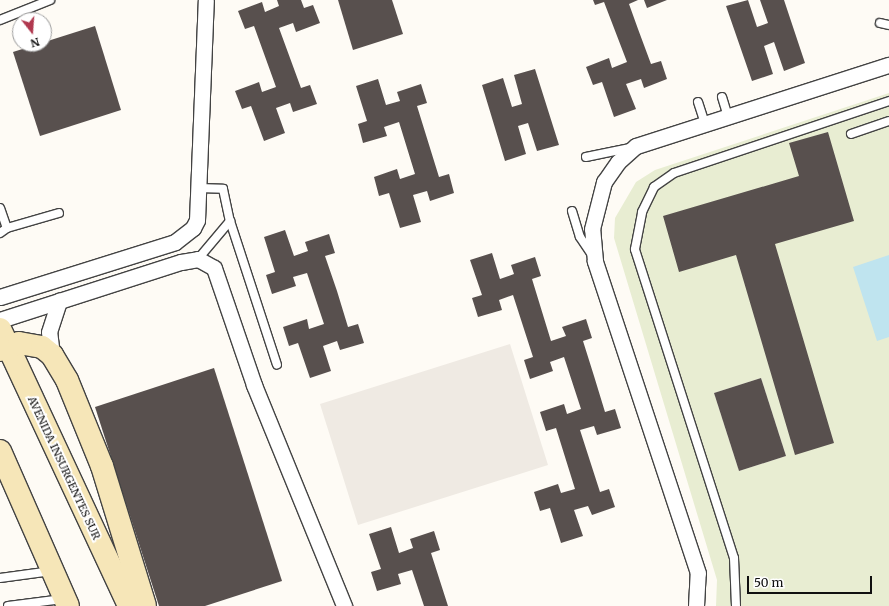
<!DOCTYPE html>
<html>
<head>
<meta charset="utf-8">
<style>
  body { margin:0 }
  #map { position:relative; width:889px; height:606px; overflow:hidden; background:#fefbf5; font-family:Merriweather,serif }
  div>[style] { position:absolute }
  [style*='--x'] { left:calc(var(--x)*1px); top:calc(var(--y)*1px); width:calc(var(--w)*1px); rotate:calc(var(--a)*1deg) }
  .pitch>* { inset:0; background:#e8edd2 }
  .plaza>* { inset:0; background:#efeae3 }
  .water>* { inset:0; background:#bfe4ef }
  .building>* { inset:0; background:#58504e }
  .roads { filter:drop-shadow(1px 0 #434343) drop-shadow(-1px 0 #434343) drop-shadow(0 1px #434343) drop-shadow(0 -1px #434343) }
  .service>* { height:8px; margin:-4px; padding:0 4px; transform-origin:4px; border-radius:4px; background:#fff }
  .minor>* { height:15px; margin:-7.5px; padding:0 7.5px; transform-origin:7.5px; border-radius:7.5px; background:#fff }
  .secondary>* { height:22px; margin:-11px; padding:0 11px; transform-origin:11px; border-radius:11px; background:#f6e6b8 }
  span { translate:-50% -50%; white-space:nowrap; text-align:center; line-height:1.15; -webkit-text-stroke:4px #fff; paint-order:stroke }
  .street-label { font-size:11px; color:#101010 }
  .north { position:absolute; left:12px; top:12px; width:40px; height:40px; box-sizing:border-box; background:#fff; border:1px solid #9f9f9f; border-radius:50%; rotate:163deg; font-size:11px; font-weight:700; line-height:16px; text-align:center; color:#101010 }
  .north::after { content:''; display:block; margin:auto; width:14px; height:18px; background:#b0384e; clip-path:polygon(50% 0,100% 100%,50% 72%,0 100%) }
  .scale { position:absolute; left:747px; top:576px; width:125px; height:18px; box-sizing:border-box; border:2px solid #101010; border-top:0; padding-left:5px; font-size:12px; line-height:14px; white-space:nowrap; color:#101010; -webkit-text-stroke:3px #fff; paint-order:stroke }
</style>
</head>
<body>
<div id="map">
  <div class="pitch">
    <i style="clip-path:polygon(evenodd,889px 93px,889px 606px,716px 606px,717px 580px,614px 238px,615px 218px,636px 182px,655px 170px,889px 93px,761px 378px,786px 456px,739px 471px,714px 393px,761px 378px)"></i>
  </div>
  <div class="plaza">
    <i style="clip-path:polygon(510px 344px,548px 465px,358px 525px,320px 404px)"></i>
  </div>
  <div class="water">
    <i style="clip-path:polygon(889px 255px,889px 337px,877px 341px,853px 267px)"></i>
  </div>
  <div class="building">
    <i style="clip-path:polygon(277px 0,301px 0,304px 8px,313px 5px,320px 23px,296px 32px,293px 23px,279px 28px,301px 88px,310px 85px,317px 104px,293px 112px,290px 103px,276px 108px,285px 133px,264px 141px,251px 106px,242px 109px,235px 91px,259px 82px,262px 92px,276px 87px,254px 26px,245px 29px,238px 11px,262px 2px,265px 12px,279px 6px)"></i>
    <i style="clip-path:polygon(338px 0,392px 0,403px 34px,353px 50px)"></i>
    <i style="clip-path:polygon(593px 0,638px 0,629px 4px,638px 29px,651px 64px,661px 61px,667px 79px,644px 88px,641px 79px,626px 84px,636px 109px,614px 117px,602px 82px,593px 85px,586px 67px,609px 58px,612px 68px,627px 62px,604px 2px,595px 5px)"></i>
    <i style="clip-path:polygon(644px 0,667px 0,647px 8px)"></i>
    <i style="clip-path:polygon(748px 0,757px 27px,768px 23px,760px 0,784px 0,805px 63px,784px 71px,774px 42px,764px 46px,773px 74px,752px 81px,726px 6px)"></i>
    <i style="clip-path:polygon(95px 26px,121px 110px,40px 136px,13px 52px)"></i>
    <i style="clip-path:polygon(535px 69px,559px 145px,537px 151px,528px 123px,518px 126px,526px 154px,505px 161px,482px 85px,503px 78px,512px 107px,522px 104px,514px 75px)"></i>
    <i style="clip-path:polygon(378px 79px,386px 105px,400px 101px,397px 92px,421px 84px,427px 103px,417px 106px,439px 177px,449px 174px,454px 193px,430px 201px,427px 191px,413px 195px,421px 222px,400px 228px,389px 193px,379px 196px,374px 177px,397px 169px,400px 179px,415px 174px,399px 122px,384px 127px,387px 136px,363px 143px,358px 124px,367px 121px,356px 86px)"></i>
    <i style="clip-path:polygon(828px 132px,854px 221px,775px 244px,834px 443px,795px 455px,736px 255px,679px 272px,663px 216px,799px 176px,789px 143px)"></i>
    <i style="clip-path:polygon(285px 230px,294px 256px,308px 251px,305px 242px,329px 234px,335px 253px,325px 256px,337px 291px,348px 327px,358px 324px,364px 343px,340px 350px,337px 341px,323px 346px,331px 371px,310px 378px,298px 343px,289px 346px,283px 327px,307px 319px,309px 329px,324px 324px,307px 273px,293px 277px,296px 286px,272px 294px,266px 275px,275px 272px,264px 237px)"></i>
    <i style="clip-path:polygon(492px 253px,500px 279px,514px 274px,511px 265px,535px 257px,541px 276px,532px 279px,551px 341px,566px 336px,562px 327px,586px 319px,592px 338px,583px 341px,594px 376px,605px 412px,615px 409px,621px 428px,597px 435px,594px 426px,580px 430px,600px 492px,609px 489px,615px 507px,592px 515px,588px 506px,574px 510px,583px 536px,561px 543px,550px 508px,540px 511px,534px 492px,558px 484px,561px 493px,575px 489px,556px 428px,546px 431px,540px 412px,564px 404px,567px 414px,581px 409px,564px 357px,550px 362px,553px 371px,530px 379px,524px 360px,533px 357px,513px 295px,499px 300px,502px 310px,478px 317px,472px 298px,482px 295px,470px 260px)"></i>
    <i style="clip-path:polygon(214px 368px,282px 581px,205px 606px,159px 606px,95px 407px)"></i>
    <i style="clip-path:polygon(761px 378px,786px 456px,739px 471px,714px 393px)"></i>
    <i style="clip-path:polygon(391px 527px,399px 553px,413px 548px,410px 539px,434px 531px,440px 550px,431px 553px,448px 606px,424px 606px,412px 570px,398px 574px,401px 584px,377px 591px,371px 572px,381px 569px,369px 534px)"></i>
  </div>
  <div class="roads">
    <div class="service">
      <i style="--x:0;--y:20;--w:54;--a:-21.8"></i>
      <i style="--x:880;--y:23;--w:9;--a:13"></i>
      <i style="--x:722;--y:97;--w:21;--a:73"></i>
      <i style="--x:698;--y:102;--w:23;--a:72"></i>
      <i style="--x:851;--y:134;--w:40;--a:-18.9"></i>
      <i style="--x:586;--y:157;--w:45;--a:-11.6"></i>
      <i style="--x:198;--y:188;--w:25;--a:2"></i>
      <i style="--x:223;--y:189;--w:33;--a:78"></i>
      <i style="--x:230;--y:221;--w:151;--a:71.9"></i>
      <i style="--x:0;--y:208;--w:21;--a:71"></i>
      <i style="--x:572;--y:211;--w:27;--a:73"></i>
      <i style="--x:580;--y:237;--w:22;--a:56"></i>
      <i style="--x:0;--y:233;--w:9;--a:-36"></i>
      <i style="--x:7;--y:228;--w:54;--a:-16.1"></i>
      <i style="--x:198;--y:259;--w:50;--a:-49.9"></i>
      <i style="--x:0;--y:578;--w:52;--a:-7.7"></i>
      <i style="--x:8;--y:606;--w:55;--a:-7.3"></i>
      <i style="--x:736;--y:606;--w:48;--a:-92.4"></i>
      <i style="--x:734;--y:558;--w:324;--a:-107.8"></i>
      <i style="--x:635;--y:249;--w:38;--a:-79"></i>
      <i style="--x:642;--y:212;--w:28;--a:-64"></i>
      <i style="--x:654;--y:187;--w:24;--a:-35"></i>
      <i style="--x:674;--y:173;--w:227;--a:-18.5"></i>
    </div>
    <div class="minor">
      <i style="--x:0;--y:297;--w:183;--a:-17.4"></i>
      <i style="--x:175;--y:242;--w:23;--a:-38"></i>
      <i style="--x:193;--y:228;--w:9;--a:-63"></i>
      <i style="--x:197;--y:220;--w:220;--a:-87.7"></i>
      <i style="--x:0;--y:320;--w:190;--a:-17.8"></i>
      <i style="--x:181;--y:262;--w:17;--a:-10"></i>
      <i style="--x:198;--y:259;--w:18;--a:29"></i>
      <i style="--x:214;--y:268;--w:124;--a:71.1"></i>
      <i style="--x:254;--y:385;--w:239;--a:67.8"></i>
      <i style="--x:52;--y:355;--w:23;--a:-97"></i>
      <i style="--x:49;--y:332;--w:33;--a:-72"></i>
      <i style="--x:696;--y:606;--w:33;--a:-87"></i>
      <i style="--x:698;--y:573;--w:329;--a:-108.3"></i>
      <i style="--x:595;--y:261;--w:32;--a:-95"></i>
      <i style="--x:592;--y:229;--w:49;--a:-75.7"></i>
      <i style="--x:604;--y:182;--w:24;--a:-55"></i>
      <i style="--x:618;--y:162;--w:24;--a:-42"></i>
      <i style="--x:636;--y:146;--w:266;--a:-17.8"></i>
    </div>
    <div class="secondary">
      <i style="--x:0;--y:329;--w:306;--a:65"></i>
      <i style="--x:0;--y:350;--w:20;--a:-20"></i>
      <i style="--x:19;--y:343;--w:23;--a:10"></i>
      <i style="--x:42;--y:347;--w:13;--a:39"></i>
      <i style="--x:52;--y:355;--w:29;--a:59"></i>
      <i style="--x:67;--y:380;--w:93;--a:67.9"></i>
      <i style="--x:102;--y:466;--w:146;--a:72.9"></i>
      <i style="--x:0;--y:451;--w:169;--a:66.3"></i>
    </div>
  </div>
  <div class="street-label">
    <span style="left:64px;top:468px;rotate:65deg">AVENIDA INSURGENTES SUR</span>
  </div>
  <div class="north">N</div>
  <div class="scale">50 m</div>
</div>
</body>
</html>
